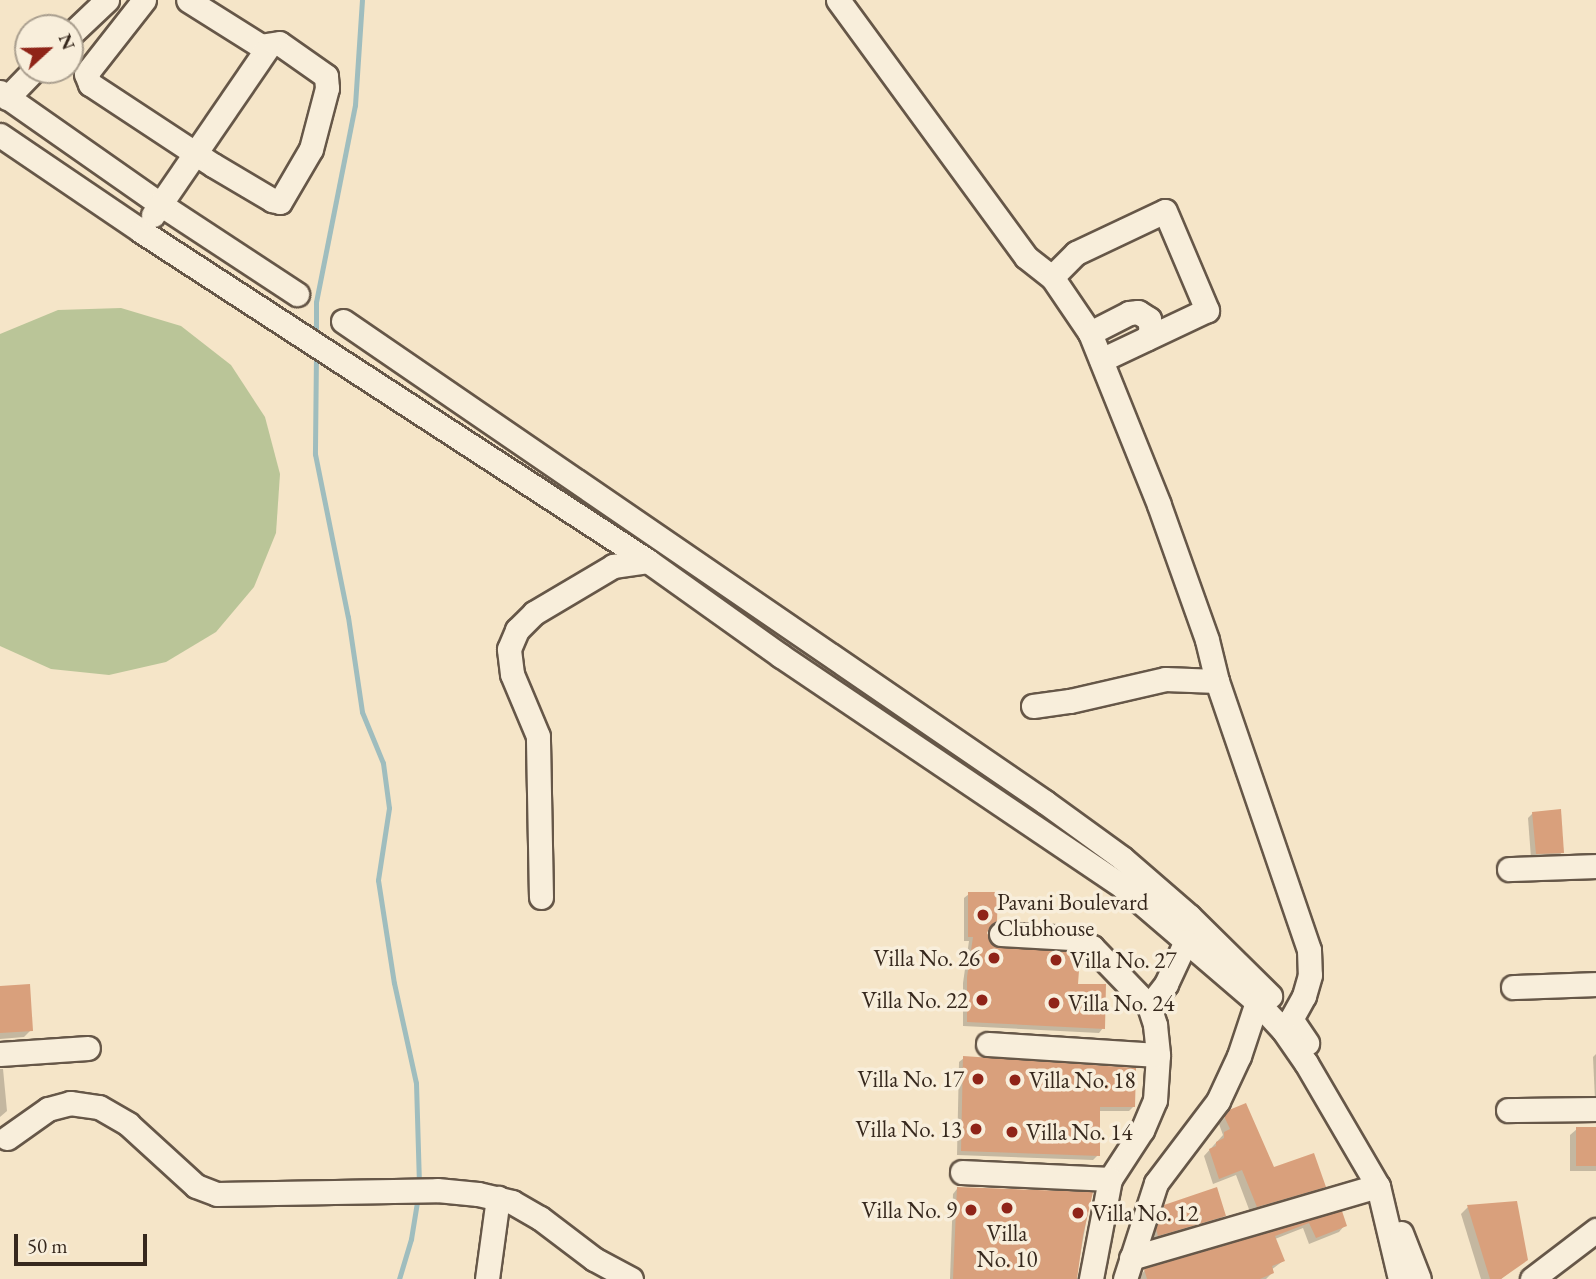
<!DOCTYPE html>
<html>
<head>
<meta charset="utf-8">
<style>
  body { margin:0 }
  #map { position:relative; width:1596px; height:1279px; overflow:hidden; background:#f5e5c8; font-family:"EB Garamond",serif }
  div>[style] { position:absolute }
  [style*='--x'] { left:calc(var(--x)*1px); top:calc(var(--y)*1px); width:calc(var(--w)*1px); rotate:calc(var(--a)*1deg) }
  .green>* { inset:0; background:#bac598 }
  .shadow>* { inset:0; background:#0003 }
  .stream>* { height:5px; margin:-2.5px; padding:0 2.5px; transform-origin:2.5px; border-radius:2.5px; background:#9fbdbe }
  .building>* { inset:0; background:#d9a07c }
  .roads { filter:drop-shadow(2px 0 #665748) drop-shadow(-2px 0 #665748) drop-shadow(0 2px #665748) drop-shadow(0 -2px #665748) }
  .minor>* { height:23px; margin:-11.5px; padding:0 11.5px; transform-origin:11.5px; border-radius:11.5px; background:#f8eedb }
  .dots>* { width:19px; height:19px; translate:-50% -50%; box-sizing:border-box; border:4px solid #f8eedb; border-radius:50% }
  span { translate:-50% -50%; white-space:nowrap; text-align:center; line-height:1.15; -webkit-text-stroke:7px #f8eedb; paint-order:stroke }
  .poi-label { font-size:23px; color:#36281d }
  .left { translate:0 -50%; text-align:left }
  .right { translate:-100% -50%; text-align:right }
  .north { position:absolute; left:14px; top:14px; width:70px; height:70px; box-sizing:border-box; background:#f8eedb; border:2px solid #aa9f8f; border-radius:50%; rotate:68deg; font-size:19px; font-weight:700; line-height:28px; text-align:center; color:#36281d }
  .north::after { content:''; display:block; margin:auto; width:24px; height:32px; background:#8f2418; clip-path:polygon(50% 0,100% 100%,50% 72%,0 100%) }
  .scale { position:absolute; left:14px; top:1234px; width:133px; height:32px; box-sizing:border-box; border:4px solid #36281d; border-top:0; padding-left:9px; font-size:21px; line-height:24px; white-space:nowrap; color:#36281d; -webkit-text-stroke:5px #f8eedb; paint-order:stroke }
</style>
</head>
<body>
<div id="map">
  <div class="green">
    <i style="clip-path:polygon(121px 308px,181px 326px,231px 365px,265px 417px,280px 474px,276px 533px,254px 587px,216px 632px,166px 662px,109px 675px,51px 669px,0 646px,0 334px,58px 310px)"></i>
  </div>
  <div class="shadow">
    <i style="clip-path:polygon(1533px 813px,1562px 852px,1558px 857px,1531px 858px,1528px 818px)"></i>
    <i style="clip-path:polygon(969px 894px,991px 925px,985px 933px,992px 947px,1076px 985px,1103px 1028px,1099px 1033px,963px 1026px,963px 983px,969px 941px,964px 941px,964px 898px)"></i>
    <i style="clip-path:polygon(0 987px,31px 1030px,24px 1037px,0 1039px)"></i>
    <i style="clip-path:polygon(1596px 1054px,1596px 1100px,1595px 1100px,1593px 1057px)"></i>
    <i style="clip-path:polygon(964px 1058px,1134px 1106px,1129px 1111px,1099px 1111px,1098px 1155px,1093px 1160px,957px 1155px,959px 1062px)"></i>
    <i style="clip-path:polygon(0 1069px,3px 1069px,7px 1111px,0 1117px)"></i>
    <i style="clip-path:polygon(1230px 1112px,1273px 1169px,1324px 1186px,1318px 1192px,1250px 1212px,1236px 1175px,1213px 1184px,1204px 1156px,1223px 1135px,1219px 1124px)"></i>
    <i style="clip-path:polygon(1596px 1128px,1596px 1171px,1570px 1171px,1570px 1135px,1577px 1129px)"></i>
    <i style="clip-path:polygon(957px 1189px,1091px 1194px,1076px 1279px,950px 1279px,953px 1194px)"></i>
    <i style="clip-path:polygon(1165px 1206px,1224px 1215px,1216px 1223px,1150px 1242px,1153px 1226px,1158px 1221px,1157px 1214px)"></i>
    <i style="clip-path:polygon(1468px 1207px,1526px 1259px,1501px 1279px,1481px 1279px,1461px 1214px)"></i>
    <i style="clip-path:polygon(1341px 1213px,1345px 1225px,1339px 1232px,1309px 1244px,1303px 1228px,1275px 1239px,1283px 1261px,1271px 1270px,1272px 1273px,1266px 1279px,1138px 1279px,1145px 1270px)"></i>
  </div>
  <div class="stream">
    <i style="--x:316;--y:336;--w:34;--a:-90"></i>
    <i style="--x:316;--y:302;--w:201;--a:-78.8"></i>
    <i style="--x:355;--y:105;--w:105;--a:-86.2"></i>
    <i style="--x:316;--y:353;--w:101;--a:90.6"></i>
    <i style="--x:315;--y:454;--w:166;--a:78.6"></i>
    <i style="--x:348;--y:617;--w:96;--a:81.6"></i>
    <i style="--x:362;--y:712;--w:55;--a:67.6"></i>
    <i style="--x:383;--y:763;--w:45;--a:82.4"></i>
    <i style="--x:389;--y:808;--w:73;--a:98.7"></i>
    <i style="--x:378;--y:880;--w:104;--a:81.2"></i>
    <i style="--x:394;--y:983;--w:102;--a:77.6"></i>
    <i style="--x:416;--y:1083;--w:100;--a:88.3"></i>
    <i style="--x:399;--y:1279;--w:42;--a:-73.3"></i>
    <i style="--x:411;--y:1239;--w:44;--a:-80.8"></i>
  </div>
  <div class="building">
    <i style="clip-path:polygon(1561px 809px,1564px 853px,1536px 854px,1532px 812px)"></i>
    <i style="clip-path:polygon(968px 892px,998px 892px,997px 921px,990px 926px,987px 933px,994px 946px,1068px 952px,1080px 957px,1078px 984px,1106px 984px,1105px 1029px,967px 1022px,967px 977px,973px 937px,968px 937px)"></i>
    <i style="clip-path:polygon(30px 984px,33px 1031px,0 1033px,0 986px)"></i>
    <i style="clip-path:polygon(963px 1056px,1136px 1068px,1135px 1107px,1100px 1107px,1100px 1156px,961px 1151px)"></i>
    <i style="clip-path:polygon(1246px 1103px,1274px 1167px,1314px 1153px,1326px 1187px,1257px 1207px,1242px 1170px,1219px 1179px,1209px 1149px,1216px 1146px,1216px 1142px,1224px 1138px,1224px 1132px,1230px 1129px,1224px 1116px,1229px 1110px)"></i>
    <i style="clip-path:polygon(1576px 1127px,1596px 1127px,1596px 1166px,1576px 1166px)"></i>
    <i style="clip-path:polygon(957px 1187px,1093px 1192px,1083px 1235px,1077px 1279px,953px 1279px)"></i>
    <i style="clip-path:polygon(1217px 1187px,1226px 1216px,1158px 1236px,1156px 1229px,1160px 1217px,1165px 1215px,1164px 1205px)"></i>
    <i style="clip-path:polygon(1517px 1201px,1528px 1260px,1501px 1279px,1490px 1279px,1467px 1205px)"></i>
    <i style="clip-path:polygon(1342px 1211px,1347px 1226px,1316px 1238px,1309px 1223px,1275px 1236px,1285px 1261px,1272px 1266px,1274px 1273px,1260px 1279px,1147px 1279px,1144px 1269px)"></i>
  </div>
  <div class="roads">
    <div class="minor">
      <i style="--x:144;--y:0;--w:94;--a:128.1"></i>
      <i style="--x:86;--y:74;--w:11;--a:68"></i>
      <i style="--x:90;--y:84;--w:147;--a:33.4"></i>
      <i style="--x:213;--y:165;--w:69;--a:30.7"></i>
      <i style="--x:272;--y:200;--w:8;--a:14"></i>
      <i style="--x:280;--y:202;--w:61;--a:-59.7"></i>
      <i style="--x:311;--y:149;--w:63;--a:-75.3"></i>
      <i style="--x:327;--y:88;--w:12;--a:-95"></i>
      <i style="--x:326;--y:76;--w:57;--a:-144.9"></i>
      <i style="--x:279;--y:43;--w:18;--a:171"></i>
      <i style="--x:261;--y:46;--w:86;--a:-147.8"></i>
      <i style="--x:838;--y:0;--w:318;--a:53.8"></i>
      <i style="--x:1026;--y:257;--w:33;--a:38"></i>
      <i style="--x:1052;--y:277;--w:68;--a:55.8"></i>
      <i style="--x:1090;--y:333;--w:185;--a:68.1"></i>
      <i style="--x:1159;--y:505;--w:143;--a:70.4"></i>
      <i style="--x:1207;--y:640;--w:42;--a:76.3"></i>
      <i style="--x:1217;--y:681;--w:284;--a:71.1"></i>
      <i style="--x:1309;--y:950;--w:25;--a:88"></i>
      <i style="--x:1310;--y:975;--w:22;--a:106"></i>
      <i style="--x:1304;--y:996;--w:26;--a:119"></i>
      <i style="--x:1291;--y:1019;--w:29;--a:56"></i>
      <i style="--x:70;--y:35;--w:51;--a:-43.4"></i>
      <i style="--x:0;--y:92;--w:195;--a:35"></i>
      <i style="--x:160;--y:204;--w:164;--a:33.3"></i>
      <i style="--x:7;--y:98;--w:39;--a:-46"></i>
      <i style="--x:0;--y:135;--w:171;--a:34.2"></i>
      <i style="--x:141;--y:231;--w:605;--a:33.06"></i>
      <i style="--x:648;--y:561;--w:163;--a:35.5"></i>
      <i style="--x:781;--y:656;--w:413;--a:34"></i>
      <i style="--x:1123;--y:887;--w:177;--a:40.6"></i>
      <i style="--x:1257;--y:1002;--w:38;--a:47"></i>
      <i style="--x:1283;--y:1030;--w:40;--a:55.1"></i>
      <i style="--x:1306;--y:1063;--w:143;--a:59.7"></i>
      <i style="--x:1378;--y:1186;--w:96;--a:76.7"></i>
      <i style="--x:153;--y:215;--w:204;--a:-55.6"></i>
      <i style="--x:1052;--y:277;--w:34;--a:-45"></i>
      <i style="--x:1076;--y:253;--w:98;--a:-25.3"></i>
      <i style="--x:1165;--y:211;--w:108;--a:67"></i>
      <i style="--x:1207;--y:310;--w:117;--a:154.7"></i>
      <i style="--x:343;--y:321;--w:851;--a:34.42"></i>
      <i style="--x:1045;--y:802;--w:95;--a:36"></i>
      <i style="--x:1122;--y:858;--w:89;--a:40.9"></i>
      <i style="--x:1189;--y:916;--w:114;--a:44.6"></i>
      <i style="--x:1090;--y:333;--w:44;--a:-27.1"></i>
      <i style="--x:1129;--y:313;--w:9;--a:-6"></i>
      <i style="--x:1138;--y:312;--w:13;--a:32"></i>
      <i style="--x:1149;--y:319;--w:12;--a:81"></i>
      <i style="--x:1151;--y:331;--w:9;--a:122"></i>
      <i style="--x:1033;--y:706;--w:37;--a:-8"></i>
      <i style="--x:1070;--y:701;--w:98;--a:-13"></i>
      <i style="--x:1165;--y:679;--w:52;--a:2.2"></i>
      <i style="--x:1509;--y:869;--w:87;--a:-2"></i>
      <i style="--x:541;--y:897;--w:161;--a:-91.1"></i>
      <i style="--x:538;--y:736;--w:67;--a:-112.8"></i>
      <i style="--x:512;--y:674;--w:25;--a:-97"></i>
      <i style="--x:509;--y:649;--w:21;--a:-67"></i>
      <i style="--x:517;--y:630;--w:24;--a:-45"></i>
      <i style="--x:534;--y:613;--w:92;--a:-30.7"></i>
      <i style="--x:613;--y:566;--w:35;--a:-8"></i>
      <i style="--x:1001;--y:934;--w:70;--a:3.3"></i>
      <i style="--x:1071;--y:938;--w:23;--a:23"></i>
      <i style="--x:1092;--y:947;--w:82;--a:46"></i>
      <i style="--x:1149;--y:1006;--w:20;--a:72"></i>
      <i style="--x:1155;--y:1025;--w:30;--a:84"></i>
      <i style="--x:1158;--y:1055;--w:45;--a:93.8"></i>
      <i style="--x:1155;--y:1100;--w:33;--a:113"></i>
      <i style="--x:1142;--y:1130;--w:59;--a:123.1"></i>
      <i style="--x:1110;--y:1179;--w:102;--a:100.8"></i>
      <i style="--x:1513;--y:987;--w:83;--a:-2.1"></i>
      <i style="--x:1149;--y:1006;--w:28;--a:-52"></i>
      <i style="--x:1166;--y:984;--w:47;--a:-65.1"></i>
      <i style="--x:988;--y:1044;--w:170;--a:3.7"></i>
      <i style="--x:0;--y:1054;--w:88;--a:-3.9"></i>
      <i style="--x:1508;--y:1110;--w:88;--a:-0.7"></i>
      <i style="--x:7;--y:1138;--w:50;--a:-35.3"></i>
      <i style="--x:48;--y:1109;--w:23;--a:-15"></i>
      <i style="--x:70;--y:1103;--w:29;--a:8"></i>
      <i style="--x:99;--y:1107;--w:34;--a:30"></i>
      <i style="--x:128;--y:1124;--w:92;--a:42.4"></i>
      <i style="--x:196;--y:1186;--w:22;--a:21"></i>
      <i style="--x:217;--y:1194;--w:220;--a:-1"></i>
      <i style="--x:437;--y:1190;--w:41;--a:5.6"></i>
      <i style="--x:478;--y:1194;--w:35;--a:13"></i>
      <i style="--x:512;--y:1202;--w:32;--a:30"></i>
      <i style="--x:540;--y:1218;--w:68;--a:37.2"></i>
      <i style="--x:594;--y:1259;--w:42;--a:28.4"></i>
      <i style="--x:962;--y:1172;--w:148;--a:2.7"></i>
      <i style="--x:1401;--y:1233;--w:49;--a:68.6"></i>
      <i style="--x:1131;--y:1258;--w:257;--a:-16.3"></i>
      <i style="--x:487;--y:1279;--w:82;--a:-82.3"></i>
      <i style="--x:1125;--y:1279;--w:101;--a:-72.1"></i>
      <i style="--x:1156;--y:1183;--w:103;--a:-52.9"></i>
      <i style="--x:1218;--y:1101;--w:50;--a:-65"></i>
      <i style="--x:1239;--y:1056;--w:57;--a:-71.6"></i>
      <i style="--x:1532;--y:1279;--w:81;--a:-37.4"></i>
    </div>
  </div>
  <div class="dots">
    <i style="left:983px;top:915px;background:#8f2418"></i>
    <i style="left:994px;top:958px;background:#8f2418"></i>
    <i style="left:1056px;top:960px;background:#8f2418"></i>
    <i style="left:982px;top:1000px;background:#8f2418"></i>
    <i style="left:1054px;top:1003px;background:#8f2418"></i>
    <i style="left:978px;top:1079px;background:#8f2418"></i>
    <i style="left:1015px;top:1080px;background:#8f2418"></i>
    <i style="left:976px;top:1129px;background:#8f2418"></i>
    <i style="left:1012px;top:1132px;background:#8f2418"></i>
    <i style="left:1007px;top:1208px;background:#8f2418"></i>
    <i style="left:971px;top:1210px;background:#8f2418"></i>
    <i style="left:1078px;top:1213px;background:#8f2418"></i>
  </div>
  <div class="poi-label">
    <span class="left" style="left:997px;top:915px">Pavani Boulevard<br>Clubhouse</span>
    <span class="right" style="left:980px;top:958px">Villa No. 26</span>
    <span class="left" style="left:1070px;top:960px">Villa No. 27</span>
    <span class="right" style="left:968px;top:1000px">Villa No. 22</span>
    <span class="left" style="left:1068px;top:1003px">Villa No. 24</span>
    <span class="right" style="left:964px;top:1079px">Villa No. 17</span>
    <span class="left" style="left:1029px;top:1080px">Villa No. 18</span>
    <span class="right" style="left:962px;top:1129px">Villa No. 13</span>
    <span class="left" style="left:1026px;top:1132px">Villa No. 14</span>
    <span class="right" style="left:957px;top:1210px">Villa No. 9</span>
    <span class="left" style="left:1092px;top:1213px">Villa No. 12</span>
    <span style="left:1007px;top:1246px">Villa<br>No. 10</span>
  </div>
  <div class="north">N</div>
  <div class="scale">50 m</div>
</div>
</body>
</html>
